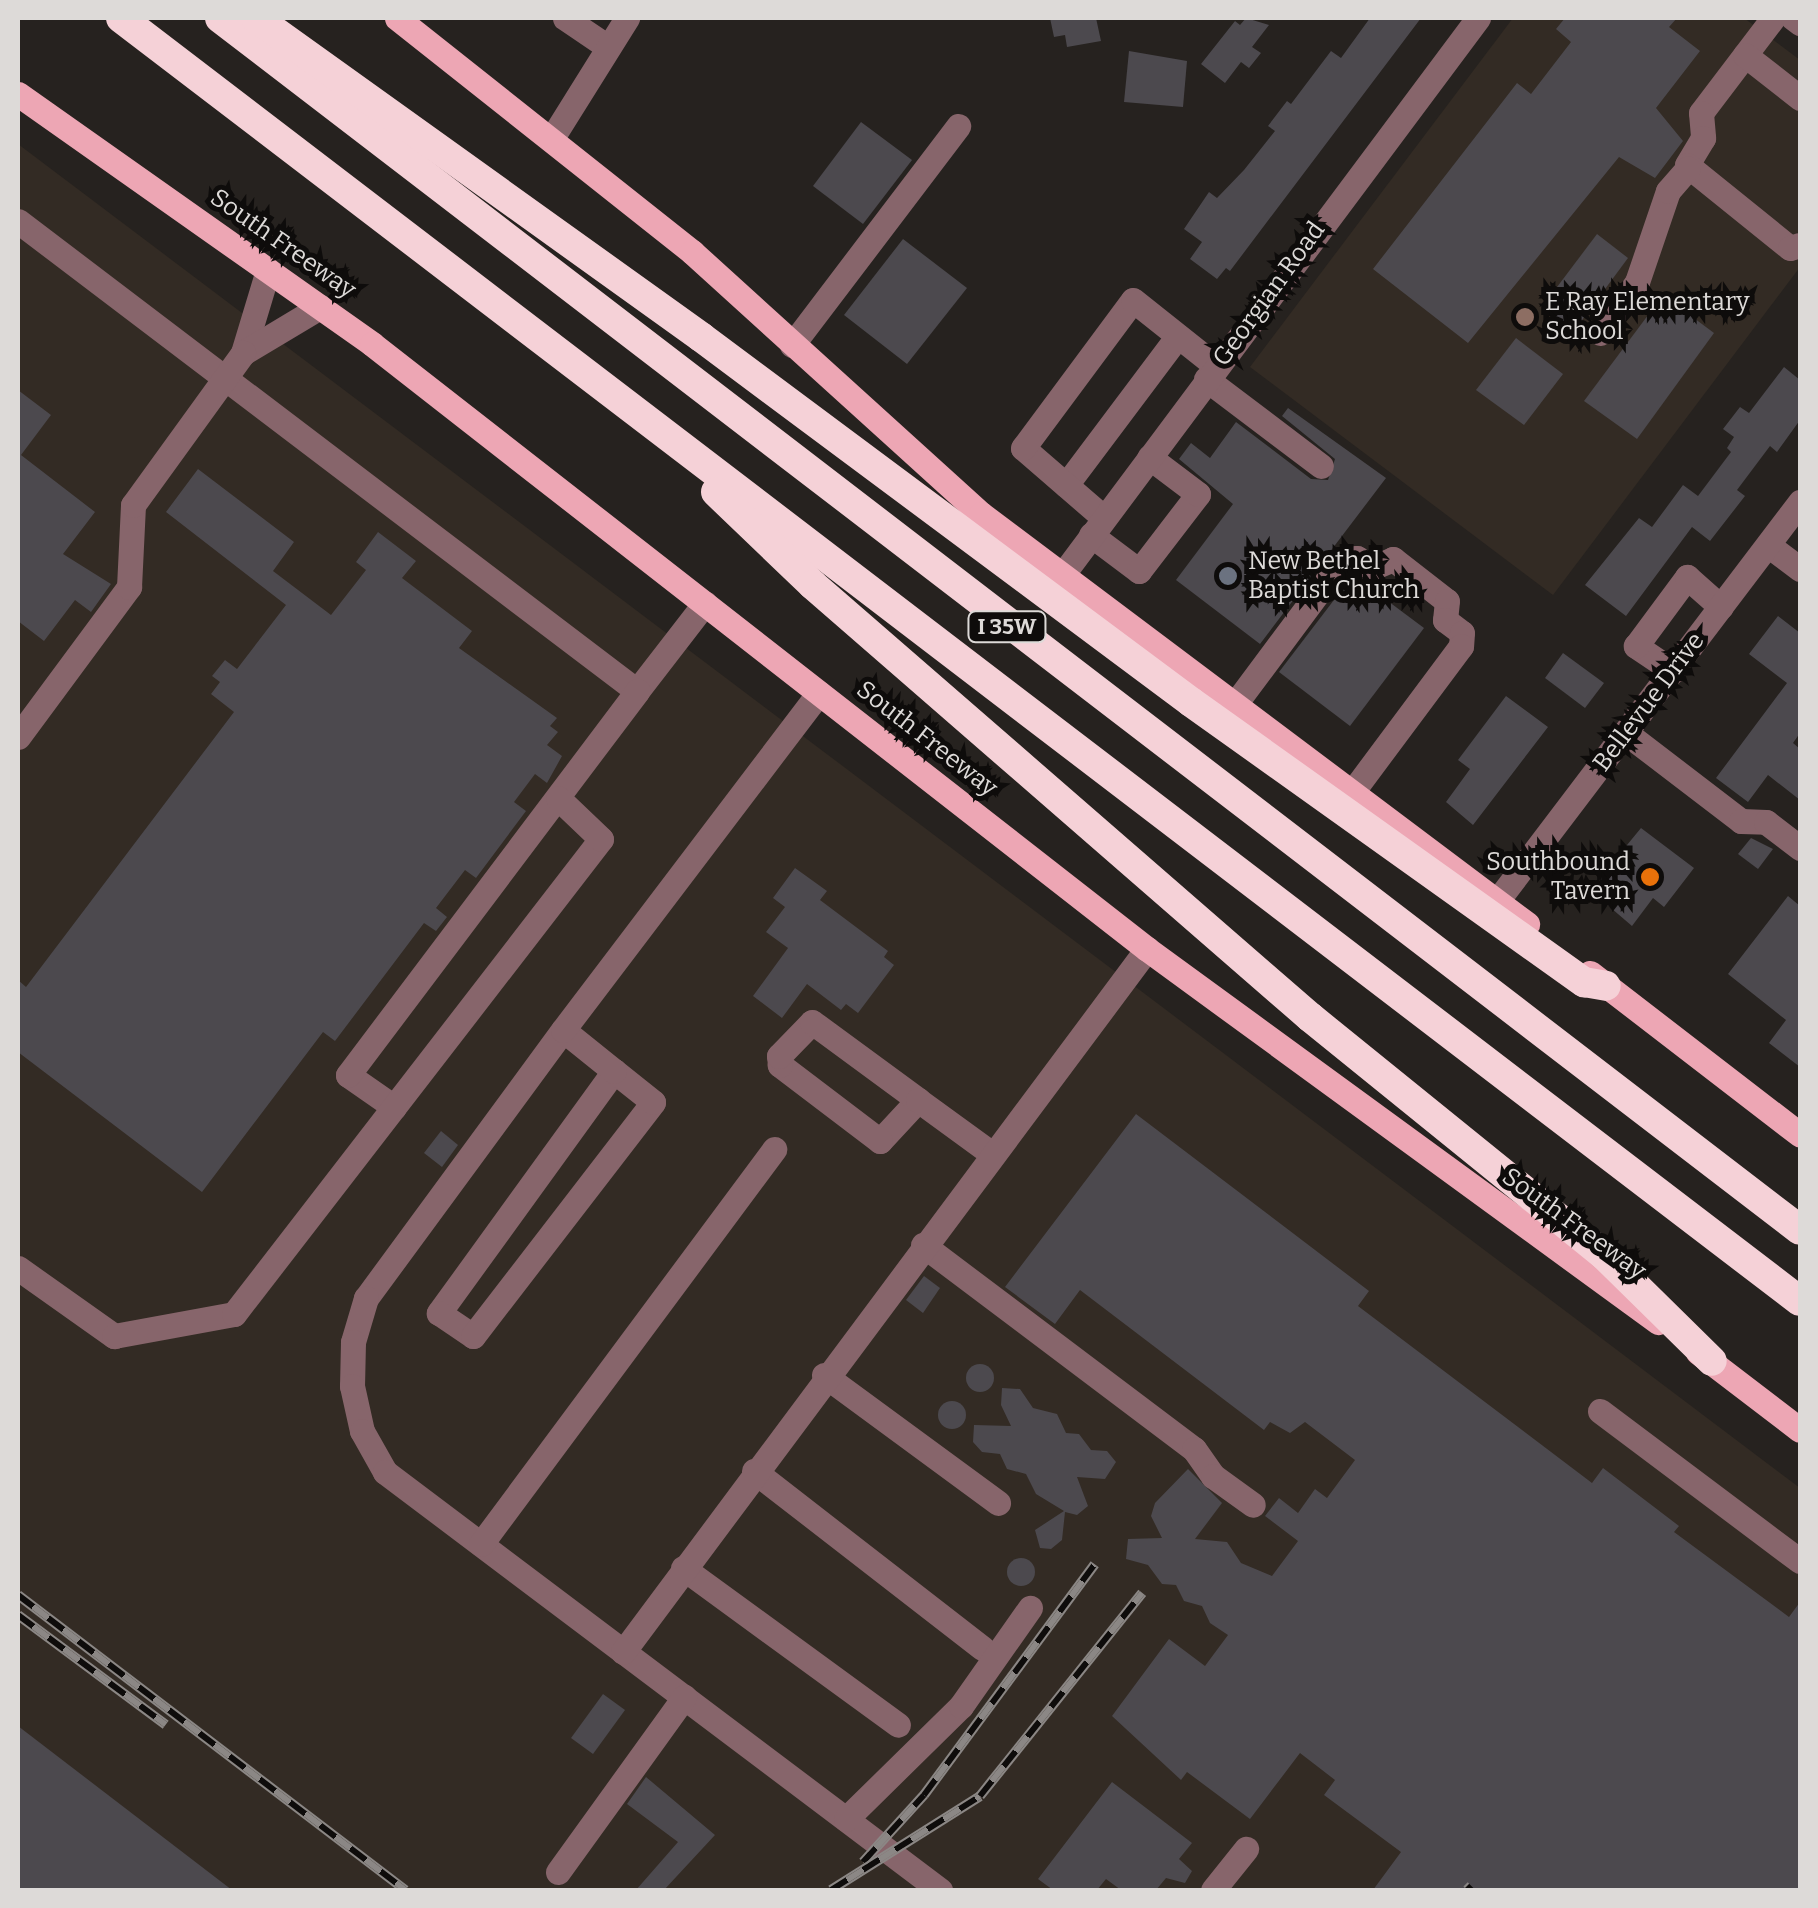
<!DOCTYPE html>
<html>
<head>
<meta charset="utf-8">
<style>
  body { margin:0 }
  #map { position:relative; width:1818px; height:1908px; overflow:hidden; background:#26221f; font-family:Bitter,serif }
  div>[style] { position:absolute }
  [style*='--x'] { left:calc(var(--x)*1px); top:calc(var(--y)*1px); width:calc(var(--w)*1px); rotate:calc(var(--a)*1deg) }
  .built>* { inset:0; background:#332b24 }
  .building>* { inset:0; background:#4c494e }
  .round { border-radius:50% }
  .minor>* { height:25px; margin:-12.5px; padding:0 12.5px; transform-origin:12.5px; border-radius:12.5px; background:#87656b }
  .major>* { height:25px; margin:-12.5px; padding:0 12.5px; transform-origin:12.5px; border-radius:12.5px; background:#eda6b4 }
  .highway>* { height:30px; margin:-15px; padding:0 15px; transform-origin:15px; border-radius:15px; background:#f5d1d7 }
  .rail>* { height:10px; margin-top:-5px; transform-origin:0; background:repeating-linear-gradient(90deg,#0e0c0b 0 19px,#8b8785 0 38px); box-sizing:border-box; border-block:2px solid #8b8785 }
  .dots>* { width:28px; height:28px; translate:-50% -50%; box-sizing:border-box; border:5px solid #0e0c0b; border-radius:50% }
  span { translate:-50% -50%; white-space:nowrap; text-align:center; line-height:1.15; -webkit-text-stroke:10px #0e0c0b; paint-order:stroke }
  .shield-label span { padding:2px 8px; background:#0e0c0b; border:2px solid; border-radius:8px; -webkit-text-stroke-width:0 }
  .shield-label { font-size:22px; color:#dddad8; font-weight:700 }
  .street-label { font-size:25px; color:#dddad8 }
  .poi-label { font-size:25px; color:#dddad8 }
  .left { translate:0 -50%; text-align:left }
  .right { translate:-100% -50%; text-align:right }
  .frame { position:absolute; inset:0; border:20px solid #dddad8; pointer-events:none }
</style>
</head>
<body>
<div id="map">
  <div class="built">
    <i style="clip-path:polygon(1513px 18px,1744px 18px,1800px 60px,1800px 267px,1553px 595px,1250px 367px)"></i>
    <i style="clip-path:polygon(18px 144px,1800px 1488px,1800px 1890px,18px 1890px)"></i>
  </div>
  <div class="building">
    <i style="clip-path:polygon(1050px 18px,1096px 18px,1101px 41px,1067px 47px,1065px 35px,1054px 37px)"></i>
    <i style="clip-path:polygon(1246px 18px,1269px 25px,1252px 47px,1261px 53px,1249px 68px,1241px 62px,1225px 83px,1201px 64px,1235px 21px,1240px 25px)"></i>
    <i style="clip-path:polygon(1370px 18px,1421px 18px,1230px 271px,1226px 268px,1217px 279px,1190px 259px,1202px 242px,1184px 229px,1209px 192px,1217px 198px,1244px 170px,1275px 131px,1268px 126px,1287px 101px,1291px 104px,1331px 51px,1341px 58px)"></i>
    <i style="clip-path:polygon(1565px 18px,1677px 18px,1669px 27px,1700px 51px,1656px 108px,1683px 141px,1655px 178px,1619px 157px,1468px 343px,1373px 269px,1517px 83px,1531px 94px,1571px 42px,1556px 29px)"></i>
    <i style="clip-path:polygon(1129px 51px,1187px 61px,1183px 107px,1124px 102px)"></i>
    <i style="clip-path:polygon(861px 122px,912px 160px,863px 224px,813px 186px)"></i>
    <i style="clip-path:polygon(1597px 234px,1628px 258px,1574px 331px,1542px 307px)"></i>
    <i style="clip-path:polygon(903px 239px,967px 288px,907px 364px,844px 315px)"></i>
    <i style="clip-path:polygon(1663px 295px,1714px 333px,1637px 439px,1584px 401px)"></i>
    <i style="clip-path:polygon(1516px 338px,1563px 374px,1524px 425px,1476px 390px)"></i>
    <i style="clip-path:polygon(1784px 367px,1800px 380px,1800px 420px,1777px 452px,1770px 446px,1737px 490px,1745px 496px,1710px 541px,1692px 527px,1626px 616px,1585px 585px,1639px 518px,1652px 527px,1683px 485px,1698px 496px,1731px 452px,1727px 448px,1734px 437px,1723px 429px,1740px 407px,1749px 413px)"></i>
    <i style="clip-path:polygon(18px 390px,51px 415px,21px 455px,95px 512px,63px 554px,111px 584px,91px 612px,75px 600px,44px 641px,18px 621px)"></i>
    <i style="clip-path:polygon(1288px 408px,1386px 478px,1260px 644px,1176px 580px,1233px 504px,1179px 459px,1191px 443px,1210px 458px,1236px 422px,1311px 479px,1328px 480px,1335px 459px,1282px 416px)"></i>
    <i style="clip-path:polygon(198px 469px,294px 542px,273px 571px,331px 615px,366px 570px,356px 562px,378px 532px,416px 561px,402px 578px,472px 631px,459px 648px,557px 718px,550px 726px,558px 732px,547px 745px,562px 756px,547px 783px,535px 774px,514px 802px,526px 811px,476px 878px,465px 870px,436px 908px,447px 917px,436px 931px,424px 923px,335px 1041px,323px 1032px,202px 1192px,18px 1052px,18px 980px,26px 987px,234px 712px,211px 694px,220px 682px,212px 676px,225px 660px,237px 669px,286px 605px,166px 512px)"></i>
    <i style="clip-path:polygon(1353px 575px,1424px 628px,1350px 726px,1279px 672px)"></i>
    <i style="clip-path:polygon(1778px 616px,1800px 633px,1800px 733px,1793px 743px,1800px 749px,1800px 800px,1768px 775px,1748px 802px,1716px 778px,1787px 683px,1749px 654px)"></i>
    <i style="clip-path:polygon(1563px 653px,1604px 683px,1585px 708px,1545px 678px)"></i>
    <i style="clip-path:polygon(1506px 696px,1548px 727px,1473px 825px,1446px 802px,1470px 769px,1458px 760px)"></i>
    <i style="clip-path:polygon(1641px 828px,1694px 868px,1664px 907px,1653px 898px,1632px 926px,1590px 890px)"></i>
    <i style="clip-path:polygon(1751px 838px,1773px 849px,1758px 869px,1738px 854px)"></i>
    <i style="clip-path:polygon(795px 868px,827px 891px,820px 900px,888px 951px,884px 957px,894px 965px,858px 1013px,846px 1004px,841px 1010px,807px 984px,782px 1018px,753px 996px,788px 948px,766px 932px,785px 907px,773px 898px)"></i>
    <i style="clip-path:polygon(1788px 896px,1800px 906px,1800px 1067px,1769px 1043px,1786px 1020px,1728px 974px)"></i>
    <i style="clip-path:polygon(1136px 1114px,1369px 1291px,1358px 1306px,1592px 1483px,1603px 1468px,1679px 1526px,1674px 1532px,1789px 1617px,1800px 1602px,1800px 1890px,1373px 1890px,1401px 1852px,1324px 1795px,1335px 1780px,1300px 1753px,1250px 1819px,1187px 1772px,1181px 1780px,1112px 1716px,1169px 1639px,1205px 1666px,1228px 1635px,1210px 1623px,1202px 1606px,1184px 1601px,1176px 1585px,1162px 1584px,1148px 1565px,1126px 1559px,1128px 1539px,1162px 1538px,1151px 1516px,1155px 1503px,1188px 1469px,1222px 1503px,1195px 1539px,1227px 1542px,1241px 1563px,1272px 1576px,1298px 1541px,1265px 1516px,1279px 1498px,1298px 1513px,1315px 1489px,1327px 1498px,1355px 1460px,1305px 1422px,1290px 1433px,1270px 1422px,1264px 1430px,1080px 1290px,1055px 1324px,1005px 1287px)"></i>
    <i style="clip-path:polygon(441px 1131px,458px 1145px,442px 1167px,424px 1153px)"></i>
    <i style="clip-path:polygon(924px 1276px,940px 1288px,923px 1313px,906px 1300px)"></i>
    <i class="round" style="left:966px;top:1364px;width:28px;height:28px"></i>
    <i style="clip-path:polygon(1002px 1388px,1020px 1389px,1033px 1408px,1057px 1414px,1066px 1433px,1079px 1434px,1091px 1450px,1107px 1451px,1116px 1462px,1105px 1479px,1077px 1477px,1088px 1506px,1077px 1515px,1065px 1512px,1062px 1540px,1051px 1549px,1040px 1548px,1035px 1530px,1064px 1511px,1036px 1494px,1026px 1474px,1007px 1469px,1000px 1454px,982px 1452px,973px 1442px,974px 1425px,1011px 1426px,1001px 1405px)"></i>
    <i class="round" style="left:938px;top:1401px;width:28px;height:28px"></i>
    <i class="round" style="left:1007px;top:1558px;width:28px;height:28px"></i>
    <i style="clip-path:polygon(603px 1694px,625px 1710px,593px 1754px,571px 1738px)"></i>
    <i style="clip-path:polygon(18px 1726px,232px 1890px,18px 1890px)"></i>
    <i style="clip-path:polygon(646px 1777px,715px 1835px,664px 1890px,636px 1890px,678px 1842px,627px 1804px)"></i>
    <i style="clip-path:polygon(1112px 1782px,1192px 1843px,1179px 1859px,1192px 1871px,1185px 1883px,1166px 1878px,1156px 1890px,1121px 1890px,1106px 1879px,1097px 1890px,1053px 1890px,1038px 1879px)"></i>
  </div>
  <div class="minor">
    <i style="--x:565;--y:18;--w:52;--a:34"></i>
    <i style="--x:1773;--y:18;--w:119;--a:127.2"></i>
    <i style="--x:1701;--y:113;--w:25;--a:85"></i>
    <i style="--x:1703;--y:138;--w:31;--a:121"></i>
    <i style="--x:1687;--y:165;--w:132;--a:38.9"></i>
    <i style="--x:1790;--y:248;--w:10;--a:-17"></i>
    <i style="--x:1793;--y:18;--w:9;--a:36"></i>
    <i style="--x:1745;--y:55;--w:70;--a:38"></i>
    <i style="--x:552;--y:138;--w:142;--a:-58"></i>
    <i style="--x:18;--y:221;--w:777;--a:37.21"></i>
    <i style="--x:637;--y:691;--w:111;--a:-52.3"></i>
    <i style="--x:268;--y:270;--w:87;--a:106.8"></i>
    <i style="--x:243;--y:353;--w:90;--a:-30.9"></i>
    <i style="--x:1600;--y:333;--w:63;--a:-54"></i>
    <i style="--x:1637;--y:282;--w:96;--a:-71.2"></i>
    <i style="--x:1668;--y:191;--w:30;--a:-49"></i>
    <i style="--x:792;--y:345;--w:275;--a:-52.8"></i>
    <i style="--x:1206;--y:379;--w:144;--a:37.1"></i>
    <i style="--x:1066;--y:485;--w:186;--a:-53.1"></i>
    <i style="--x:1104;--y:518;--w:107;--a:-139.2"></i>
    <i style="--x:1023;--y:448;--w:184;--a:-53.4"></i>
    <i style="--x:1133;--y:300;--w:106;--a:38.5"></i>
    <i style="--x:1091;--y:535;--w:60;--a:36.9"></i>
    <i style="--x:1139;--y:571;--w:97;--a:-52.5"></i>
    <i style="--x:1198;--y:494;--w:61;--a:-142.9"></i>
    <i style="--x:1768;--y:545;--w:40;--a:37"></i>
    <i style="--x:1063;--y:574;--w:694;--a:-53.26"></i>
    <i style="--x:1673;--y:671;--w:45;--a:-146"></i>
    <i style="--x:1636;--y:646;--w:86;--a:-53.5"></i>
    <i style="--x:1687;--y:577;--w:45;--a:41.4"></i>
    <i style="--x:1235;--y:704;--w:181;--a:-53.3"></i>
    <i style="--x:1343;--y:559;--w:14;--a:-4"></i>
    <i style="--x:1357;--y:558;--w:18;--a:34"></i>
    <i style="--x:1372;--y:568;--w:23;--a:-23"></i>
    <i style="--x:1393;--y:559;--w:68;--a:37.9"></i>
    <i style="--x:1447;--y:601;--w:19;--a:96"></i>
    <i style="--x:1445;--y:620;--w:21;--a:37"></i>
    <i style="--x:1462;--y:633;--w:13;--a:94"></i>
    <i style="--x:1461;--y:646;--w:182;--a:126.7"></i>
    <i style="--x:1626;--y:733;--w:145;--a:37.4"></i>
    <i style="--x:1741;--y:821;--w:25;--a:2"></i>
    <i style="--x:1766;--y:822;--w:43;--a:37.4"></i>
    <i style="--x:18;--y:737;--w:187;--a:-53.5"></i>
    <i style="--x:129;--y:587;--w:82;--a:-87.2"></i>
    <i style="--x:133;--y:505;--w:188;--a:-54.1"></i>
    <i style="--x:1497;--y:901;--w:501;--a:-52.79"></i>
    <i style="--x:563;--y:1030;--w:333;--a:126.3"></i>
    <i style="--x:366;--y:1298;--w:46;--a:106.5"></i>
    <i style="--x:353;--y:1342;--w:44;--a:91.3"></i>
    <i style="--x:352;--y:1386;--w:46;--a:77.5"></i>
    <i style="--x:362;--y:1431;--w:47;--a:60.7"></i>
    <i style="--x:385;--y:1472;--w:695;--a:36.99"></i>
    <i style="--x:614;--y:1071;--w:299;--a:125.9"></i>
    <i style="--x:439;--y:1313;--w:41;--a:34.1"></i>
    <i style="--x:473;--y:1336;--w:295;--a:-52.4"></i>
    <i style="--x:653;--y:1102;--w:50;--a:-141.5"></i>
    <i style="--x:614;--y:1071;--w:65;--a:-141.2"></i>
    <i style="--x:563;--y:1030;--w:423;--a:-52.8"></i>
    <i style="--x:918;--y:1100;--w:56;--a:132.8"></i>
    <i style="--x:880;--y:1141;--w:126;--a:-142.8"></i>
    <i style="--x:780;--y:1065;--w:9;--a:-96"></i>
    <i style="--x:779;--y:1056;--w:47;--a:-45.9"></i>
    <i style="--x:812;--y:1022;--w:132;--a:36.3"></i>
    <i style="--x:918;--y:1100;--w:92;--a:36.1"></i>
    <i style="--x:394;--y:1107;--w:56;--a:-145.2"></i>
    <i style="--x:348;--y:1075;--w:481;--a:-53"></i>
    <i style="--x:923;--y:1245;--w:339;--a:37"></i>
    <i style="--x:1194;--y:1449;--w:33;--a:55"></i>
    <i style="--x:1213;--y:1476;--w:49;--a:35.9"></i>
    <i style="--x:18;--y:1268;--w:118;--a:35.3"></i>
    <i style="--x:114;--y:1336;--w:122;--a:-10.4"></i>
    <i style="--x:234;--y:1314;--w:600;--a:-52.31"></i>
    <i style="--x:601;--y:839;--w:59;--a:-136.4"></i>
    <i style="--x:824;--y:1375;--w:216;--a:36.3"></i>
    <i style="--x:1600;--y:1411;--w:250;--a:36.9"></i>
    <i style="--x:754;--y:1471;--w:289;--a:37.8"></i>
    <i style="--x:481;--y:1544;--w:492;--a:-53.4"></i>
    <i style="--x:683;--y:1568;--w:266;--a:36.1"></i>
    <i style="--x:623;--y:1652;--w:877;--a:-53.3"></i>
    <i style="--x:846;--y:1819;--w:161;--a:-44.5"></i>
    <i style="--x:961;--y:1706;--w:120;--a:-54.9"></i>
    <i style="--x:558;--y:1872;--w:216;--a:-54.2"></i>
    <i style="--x:1213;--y:1890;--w:53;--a:-51.2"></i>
  </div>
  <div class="major">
    <i style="--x:397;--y:18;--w:377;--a:38.4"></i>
    <i style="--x:692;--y:252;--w:390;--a:42.2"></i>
    <i style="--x:981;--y:514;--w:683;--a:36.9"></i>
    <i style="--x:18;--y:94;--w:433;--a:35.2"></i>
    <i style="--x:372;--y:344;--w:983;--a:37.98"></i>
    <i style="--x:1147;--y:949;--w:633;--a:36.13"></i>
    <i style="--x:1590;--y:973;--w:265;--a:37.6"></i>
    <i style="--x:1698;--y:1352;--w:128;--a:37.4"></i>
  </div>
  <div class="highway">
    <i style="--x:121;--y:18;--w:2113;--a:37.39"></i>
    <i style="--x:220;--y:18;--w:1991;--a:37.49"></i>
    <i style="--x:256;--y:18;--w:548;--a:35.63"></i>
    <i style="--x:701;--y:337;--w:611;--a:36.68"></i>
    <i style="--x:1191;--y:702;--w:483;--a:35.5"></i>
    <i style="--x:1584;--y:982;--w:22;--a:10"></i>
    <i style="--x:716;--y:492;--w:134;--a:43.8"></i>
    <i style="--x:813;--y:585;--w:659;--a:41"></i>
    <i style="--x:1310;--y:1017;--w:378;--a:39"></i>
    <i style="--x:1604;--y:1255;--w:151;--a:44.5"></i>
  </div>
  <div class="rail">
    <i style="--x:18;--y:1595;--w:487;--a:37.3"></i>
    <i style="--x:18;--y:1615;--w:184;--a:36.6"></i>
    <i style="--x:863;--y:1862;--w:91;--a:-47.7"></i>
    <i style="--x:924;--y:1795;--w:287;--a:-53.5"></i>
    <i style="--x:831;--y:1890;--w:176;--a:-32.2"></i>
    <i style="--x:980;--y:1796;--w:260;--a:-51.4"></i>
    <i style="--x:1467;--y:1890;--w:6;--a:-45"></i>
  </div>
  <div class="dots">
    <i style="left:1525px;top:317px;background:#8d6e63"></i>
    <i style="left:1228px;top:576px;background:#6b7280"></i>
    <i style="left:1650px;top:877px;background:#e8710a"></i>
  </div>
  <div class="shield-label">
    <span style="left:1007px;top:627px">I 35W</span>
  </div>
  <div class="street-label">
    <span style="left:283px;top:244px;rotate:35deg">South Freeway</span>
    <span style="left:1269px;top:294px;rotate:-54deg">Georgian Road</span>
    <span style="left:1649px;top:702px;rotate:-53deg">Bellevue Drive</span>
    <span style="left:927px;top:739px;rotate:38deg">South Freeway</span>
    <span style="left:1574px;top:1224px;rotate:36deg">South Freeway</span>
  </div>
  <div class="poi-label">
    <span class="left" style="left:1545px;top:317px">E Ray Elementary<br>School</span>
    <span class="left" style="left:1248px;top:576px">New Bethel<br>Baptist Church</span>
    <span class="right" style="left:1630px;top:877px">Southbound<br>Tavern</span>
  </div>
  <div class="frame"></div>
</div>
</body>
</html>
